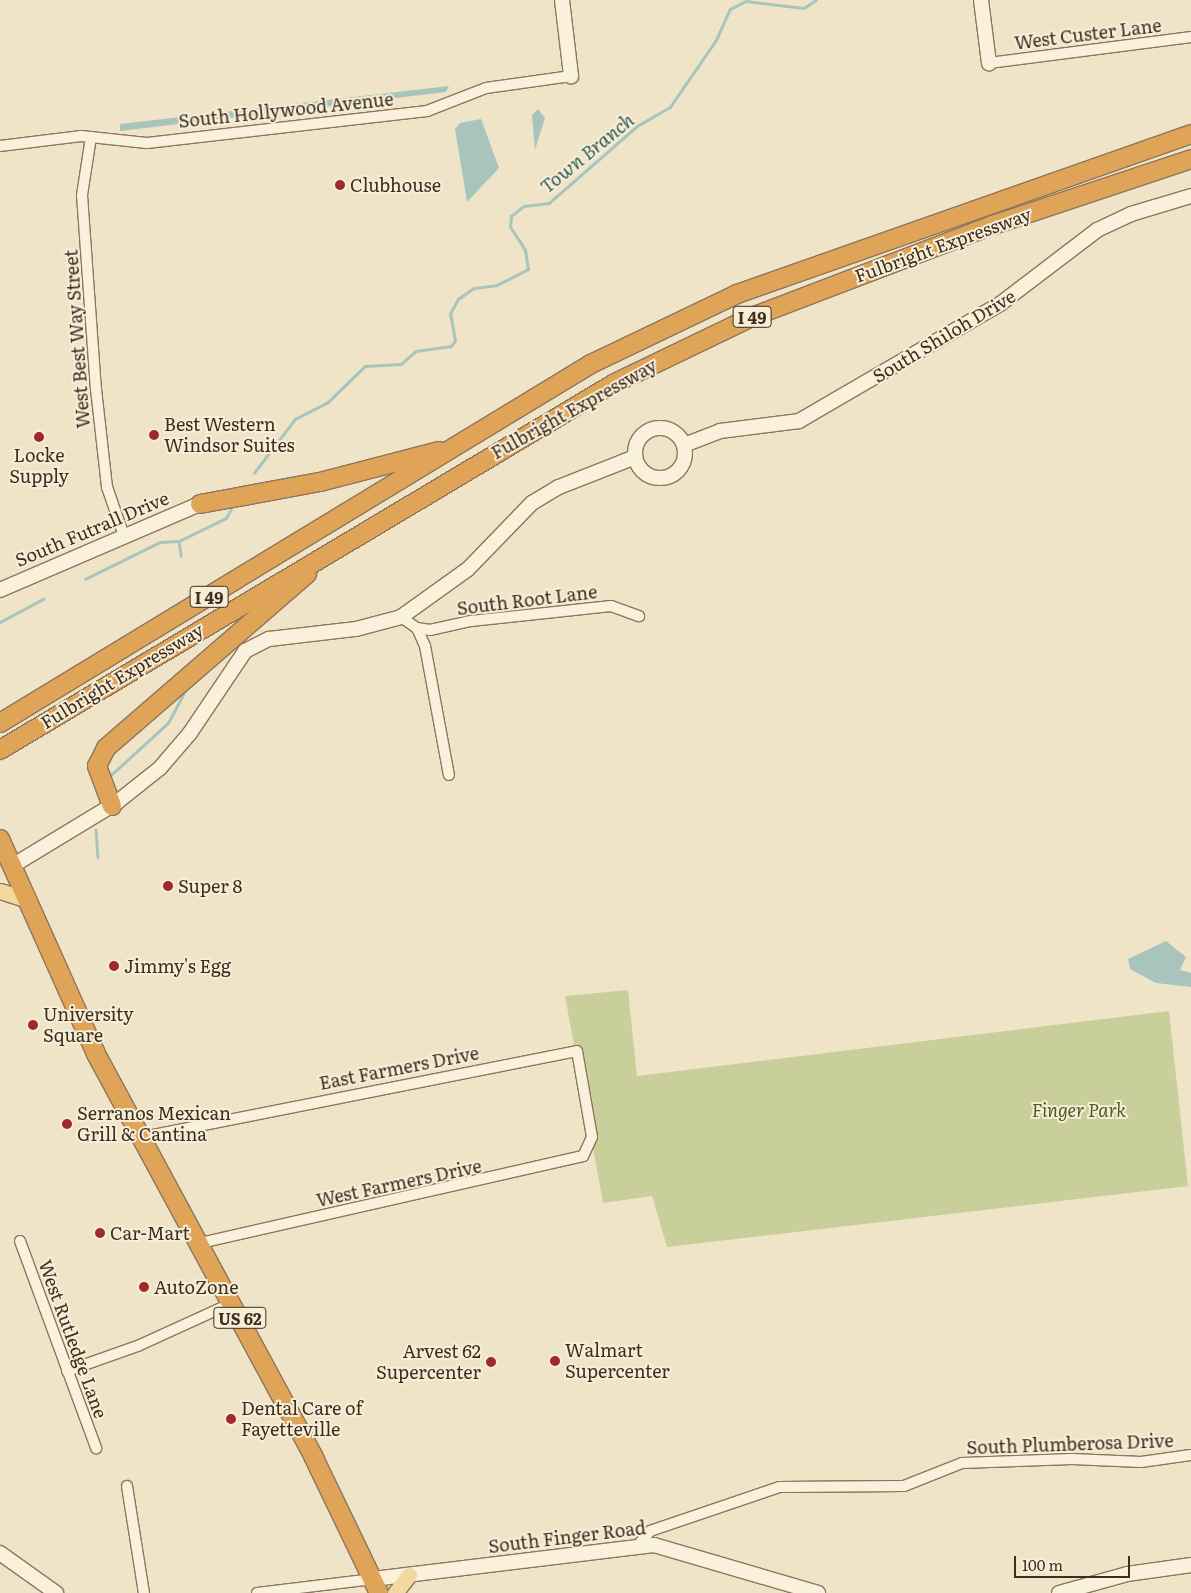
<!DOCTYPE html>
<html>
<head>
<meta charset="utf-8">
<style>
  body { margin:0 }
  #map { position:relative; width:1191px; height:1593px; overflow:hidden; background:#f0e4c8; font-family:Literata,serif }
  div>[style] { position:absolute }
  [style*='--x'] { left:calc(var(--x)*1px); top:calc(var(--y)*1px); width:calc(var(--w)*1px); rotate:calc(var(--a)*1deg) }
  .green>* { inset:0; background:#c9cf9b }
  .water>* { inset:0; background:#a9c4bc }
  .stream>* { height:2.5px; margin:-1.25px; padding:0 1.25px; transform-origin:1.25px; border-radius:1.25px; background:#a9c4bc }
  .roads { filter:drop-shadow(1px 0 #8d765c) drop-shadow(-1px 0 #8d765c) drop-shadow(0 1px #8d765c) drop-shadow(0 -1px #8d765c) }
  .street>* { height:10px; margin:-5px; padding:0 5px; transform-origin:5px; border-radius:5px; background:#faf1dc }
  .secondary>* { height:14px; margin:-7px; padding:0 7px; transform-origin:7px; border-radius:7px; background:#faf1dc }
  .secondary>.ring { margin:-7px; padding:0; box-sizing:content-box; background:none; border:14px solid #faf1dc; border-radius:50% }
  .primary>* { height:15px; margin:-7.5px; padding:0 7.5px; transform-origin:7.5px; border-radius:7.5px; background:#f3d9a0 }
  .highway>* { height:18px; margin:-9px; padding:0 9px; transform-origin:9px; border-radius:9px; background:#e0a458 }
  .dots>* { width:14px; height:14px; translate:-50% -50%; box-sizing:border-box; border:2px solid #f7eed8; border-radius:50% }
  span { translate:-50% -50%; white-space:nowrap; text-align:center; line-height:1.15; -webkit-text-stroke:4px #f7eed8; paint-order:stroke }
  .shield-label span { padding:1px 4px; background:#f7eed8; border:1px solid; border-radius:4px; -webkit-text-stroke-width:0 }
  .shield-label { font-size:16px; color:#3d2e20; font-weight:700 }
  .street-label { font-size:18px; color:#3d2e20 }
  .poi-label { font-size:18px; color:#3d2e20 }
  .left { translate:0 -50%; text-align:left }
  .right { translate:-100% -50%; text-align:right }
  .park-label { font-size:18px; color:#4d5a26; font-style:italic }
  .water-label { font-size:19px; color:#2f5d5a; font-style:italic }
  .scale { position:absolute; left:1014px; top:1556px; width:116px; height:22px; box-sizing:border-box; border:2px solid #3d2e20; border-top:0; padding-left:6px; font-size:15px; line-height:18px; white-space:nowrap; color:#3d2e20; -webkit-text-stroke:4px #f7eed8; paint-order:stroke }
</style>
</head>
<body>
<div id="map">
  <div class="green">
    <i style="clip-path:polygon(628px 990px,637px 1076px,1169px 1011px,1188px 1186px,667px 1247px,652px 1196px,603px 1203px,565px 996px)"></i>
  </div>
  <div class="water">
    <i style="clip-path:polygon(449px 86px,446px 92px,120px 131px,120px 124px)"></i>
    <i style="clip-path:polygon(538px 109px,545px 118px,535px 150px,532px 115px)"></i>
    <i style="clip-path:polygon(481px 119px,499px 168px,467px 202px,455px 129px,460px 123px)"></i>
    <i style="clip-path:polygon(1166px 941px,1186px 957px,1180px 970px,1191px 973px,1191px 987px,1156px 983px,1130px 969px,1128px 959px)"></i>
  </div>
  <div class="stream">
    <i style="--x:254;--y:473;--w:68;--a:-52.8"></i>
    <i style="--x:295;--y:419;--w:36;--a:-27"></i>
    <i style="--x:327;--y:403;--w:53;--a:-44.2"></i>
    <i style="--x:365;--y:366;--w:36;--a:-3"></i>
    <i style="--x:401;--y:364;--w:20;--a:-41"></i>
    <i style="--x:416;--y:351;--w:35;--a:-8"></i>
    <i style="--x:451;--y:346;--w:6;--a:-51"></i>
    <i style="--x:455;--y:341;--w:27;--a:-100"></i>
    <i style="--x:450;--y:314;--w:17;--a:-62"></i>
    <i style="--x:458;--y:299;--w:19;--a:-35"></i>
    <i style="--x:474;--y:288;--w:23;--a:-7"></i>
    <i style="--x:497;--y:285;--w:35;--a:-27"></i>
    <i style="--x:528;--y:269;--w:19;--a:-99"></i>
    <i style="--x:525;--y:250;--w:27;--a:-123"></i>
    <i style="--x:510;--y:227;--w:11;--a:-85"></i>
    <i style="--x:511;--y:216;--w:16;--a:-38"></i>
    <i style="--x:524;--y:206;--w:25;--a:-7"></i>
    <i style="--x:549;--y:203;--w:117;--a:-41.2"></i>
    <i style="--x:637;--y:126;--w:38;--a:-30"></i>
    <i style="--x:670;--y:107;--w:81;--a:-55.5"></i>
    <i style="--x:716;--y:40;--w:34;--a:-66"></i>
    <i style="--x:730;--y:9;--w:18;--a:-27"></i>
    <i style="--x:746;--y:1;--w:58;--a:6.9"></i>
    <i style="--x:804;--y:8;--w:14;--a:-34"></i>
    <i style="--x:179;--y:541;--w:15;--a:82"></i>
    <i style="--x:85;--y:579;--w:84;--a:-26.3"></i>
    <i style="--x:160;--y:542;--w:19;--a:-3"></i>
    <i style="--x:179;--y:541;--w:52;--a:-26.1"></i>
    <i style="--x:226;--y:518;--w:10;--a:-61"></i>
    <i style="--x:0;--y:622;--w:49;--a:-28.1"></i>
    <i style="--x:111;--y:775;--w:77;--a:-42.4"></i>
    <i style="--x:168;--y:723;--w:32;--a:-62"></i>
    <i style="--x:96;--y:830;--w:27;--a:86"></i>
  </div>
  <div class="roads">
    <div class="street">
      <i style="--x:989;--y:63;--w:204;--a:-7.3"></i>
      <i style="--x:91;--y:137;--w:59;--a:98.8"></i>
      <i style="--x:82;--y:195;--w:195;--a:85.9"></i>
      <i style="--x:96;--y:389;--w:99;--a:83.6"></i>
      <i style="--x:107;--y:487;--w:52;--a:70.9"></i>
      <i style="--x:0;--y:146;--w:82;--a:-7"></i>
      <i style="--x:81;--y:136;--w:66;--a:6.1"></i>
      <i style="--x:147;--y:143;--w:282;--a:-6.5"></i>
      <i style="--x:427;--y:111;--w:63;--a:-21.3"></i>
      <i style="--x:486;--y:88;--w:86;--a:-8"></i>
      <i style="--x:401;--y:617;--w:19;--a:35"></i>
      <i style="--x:417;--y:628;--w:20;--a:66"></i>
      <i style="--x:425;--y:646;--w:131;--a:79.5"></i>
      <i style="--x:417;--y:628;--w:13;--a:9"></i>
      <i style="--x:430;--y:630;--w:42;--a:-12.4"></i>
      <i style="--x:471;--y:621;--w:141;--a:-6.1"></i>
      <i style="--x:611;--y:606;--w:30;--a:20"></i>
      <i style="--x:143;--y:1137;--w:442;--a:-11.2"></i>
      <i style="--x:577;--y:1051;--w:87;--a:80.1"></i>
      <i style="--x:592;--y:1137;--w:21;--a:115"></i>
      <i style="--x:583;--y:1156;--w:393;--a:167.2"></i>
      <i style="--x:20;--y:1241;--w:221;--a:69.8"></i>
      <i style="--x:67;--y:1371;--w:77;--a:-19.6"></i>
      <i style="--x:140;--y:1345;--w:101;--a:-24.5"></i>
      <i style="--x:127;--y:1486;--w:108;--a:81"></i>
      <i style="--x:638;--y:1545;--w:18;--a:-49"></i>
      <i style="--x:650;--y:1531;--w:136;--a:-18.8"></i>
      <i style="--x:779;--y:1487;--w:125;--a:-0.5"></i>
      <i style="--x:904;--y:1486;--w:62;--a:-21.6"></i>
      <i style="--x:962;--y:1463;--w:110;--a:-2.1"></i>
      <i style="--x:1072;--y:1459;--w:69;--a:2.5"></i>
      <i style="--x:1141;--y:1462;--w:50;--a:-8"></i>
      <i style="--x:257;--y:1593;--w:117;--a:-6.9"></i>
    </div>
    <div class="secondary">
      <i style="--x:562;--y:0;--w:77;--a:83.2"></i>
      <i style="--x:981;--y:0;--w:64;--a:82.8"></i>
      <i class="ring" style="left:635px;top:428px;width:36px;height:36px"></i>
      <i style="--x:684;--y:445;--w:39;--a:-21"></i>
      <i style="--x:720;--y:431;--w:80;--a:-7.2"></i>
      <i style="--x:799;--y:421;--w:233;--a:-30.2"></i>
      <i style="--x:1000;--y:304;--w:122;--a:-37.3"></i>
      <i style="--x:1097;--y:230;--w:38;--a:-25"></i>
      <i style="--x:1131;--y:214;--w:63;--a:-16.7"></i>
      <i style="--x:0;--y:590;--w:218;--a:-23.3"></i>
      <i style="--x:12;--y:866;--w:122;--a:-31.2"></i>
      <i style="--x:116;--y:803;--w:56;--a:-38.5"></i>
      <i style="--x:160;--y:768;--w:46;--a:-49.4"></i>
      <i style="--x:190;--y:733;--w:99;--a:-56.1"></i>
      <i style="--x:245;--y:651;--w:27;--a:-27"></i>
      <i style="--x:269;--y:639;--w:88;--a:-6.6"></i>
      <i style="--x:356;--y:629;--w:47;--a:-14.9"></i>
      <i style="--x:401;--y:617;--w:82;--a:-35.6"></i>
      <i style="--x:468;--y:569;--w:92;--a:-45.9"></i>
      <i style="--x:532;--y:503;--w:31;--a:-31"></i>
      <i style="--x:559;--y:487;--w:82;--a:-21.5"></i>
      <i style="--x:0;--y:1553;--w:69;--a:35.5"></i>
      <i style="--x:373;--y:1579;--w:283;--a:-6.9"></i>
      <i style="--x:654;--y:1545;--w:171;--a:16.3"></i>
      <i style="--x:1059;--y:1593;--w:71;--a:-15.6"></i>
      <i style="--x:1127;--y:1574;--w:65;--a:-8"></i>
    </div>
    <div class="primary">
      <i style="--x:0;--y:891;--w:28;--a:18"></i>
      <i style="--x:395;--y:1593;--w:23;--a:-52"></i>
    </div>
    <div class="highway">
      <i style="--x:200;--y:504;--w:122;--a:-10.4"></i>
      <i style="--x:320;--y:482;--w:123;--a:-14.6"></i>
      <i style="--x:0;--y:723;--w:691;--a:-31.28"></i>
      <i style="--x:591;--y:364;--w:162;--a:-25.6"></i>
      <i style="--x:737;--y:294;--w:481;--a:-19.4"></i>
      <i style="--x:0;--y:750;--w:716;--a:-30.83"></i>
      <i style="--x:615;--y:383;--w:152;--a:-25.7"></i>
      <i style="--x:752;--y:317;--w:258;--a:-20.9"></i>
      <i style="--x:993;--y:225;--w:209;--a:-18.4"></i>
      <i style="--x:112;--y:806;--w:43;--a:-110.6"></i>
      <i style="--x:97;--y:766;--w:20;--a:-63"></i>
      <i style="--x:106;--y:748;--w:266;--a:-40.9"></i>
      <i style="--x:0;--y:839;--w:235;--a:65.9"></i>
      <i style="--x:96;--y:1054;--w:459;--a:61.6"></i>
      <i style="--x:314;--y:1458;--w:150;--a:64.3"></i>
    </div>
  </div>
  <div class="dots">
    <i style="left:340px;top:185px;background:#9e2a2b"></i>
    <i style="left:154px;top:435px;background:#9e2a2b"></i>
    <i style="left:39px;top:437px;background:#9e2a2b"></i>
    <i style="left:168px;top:886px;background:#9e2a2b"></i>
    <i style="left:114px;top:966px;background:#9e2a2b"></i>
    <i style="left:33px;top:1025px;background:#9e2a2b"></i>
    <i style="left:67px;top:1124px;background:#9e2a2b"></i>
    <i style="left:100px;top:1233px;background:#9e2a2b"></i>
    <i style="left:144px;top:1287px;background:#9e2a2b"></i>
    <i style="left:555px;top:1361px;background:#9e2a2b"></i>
    <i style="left:491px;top:1362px;background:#9e2a2b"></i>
    <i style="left:231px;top:1419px;background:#9e2a2b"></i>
  </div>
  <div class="shield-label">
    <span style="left:752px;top:317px">I 49</span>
    <span style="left:209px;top:597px">I 49</span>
    <span style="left:240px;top:1318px">US 62</span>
  </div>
  <div class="street-label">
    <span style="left:1088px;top:34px;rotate:-7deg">West Custer Lane</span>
    <span style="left:286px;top:110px;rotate:-6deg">South Hollywood Avenue</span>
    <span style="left:943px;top:245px;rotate:-20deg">Fulbright Expressway</span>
    <span style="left:944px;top:336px;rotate:-31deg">South Shiloh Drive</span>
    <span style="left:77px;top:339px;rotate:-94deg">West Best Way Street</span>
    <span style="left:574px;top:409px;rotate:-29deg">Fulbright Expressway</span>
    <span style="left:92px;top:529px;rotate:-23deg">South Futrall Drive</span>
    <span style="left:527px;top:600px;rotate:-7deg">South Root Lane</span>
    <span style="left:122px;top:676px;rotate:-31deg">Fulbright Expressway</span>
    <span style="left:399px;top:1068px;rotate:-11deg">East Farmers Drive</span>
    <span style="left:399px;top:1183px;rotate:-12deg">West Farmers Drive</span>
    <span style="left:73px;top:1339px;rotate:70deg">West Rutledge Lane</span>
    <span style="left:1070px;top:1444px;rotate:-2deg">South Plumberosa Drive</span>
    <span style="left:567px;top:1537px;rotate:-7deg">South Finger Road</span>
  </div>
  <div class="poi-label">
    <span class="left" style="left:350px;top:185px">Clubhouse</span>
    <span class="left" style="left:164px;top:435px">Best Western<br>Windsor Suites</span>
    <span style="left:39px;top:466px">Locke<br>Supply</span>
    <span class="left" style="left:178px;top:886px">Super 8</span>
    <span class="left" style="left:124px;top:966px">Jimmy's Egg</span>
    <span class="left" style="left:43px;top:1025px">University<br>Square</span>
    <span class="left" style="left:77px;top:1124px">Serranos Mexican<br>Grill &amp; Cantina</span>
    <span class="left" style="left:110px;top:1233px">Car-Mart</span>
    <span class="left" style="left:154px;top:1287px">AutoZone</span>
    <span class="left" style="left:565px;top:1361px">Walmart<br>Supercenter</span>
    <span class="right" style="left:481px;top:1362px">Arvest 62<br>Supercenter</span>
    <span class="left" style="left:241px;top:1419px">Dental Care of<br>Fayetteville</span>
  </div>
  <div class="park-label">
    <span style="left:1079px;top:1110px">Finger Park</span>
  </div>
  <div class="water-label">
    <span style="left:587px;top:153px;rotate:-39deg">Town Branch</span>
  </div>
  <div class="scale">100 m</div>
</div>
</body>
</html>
